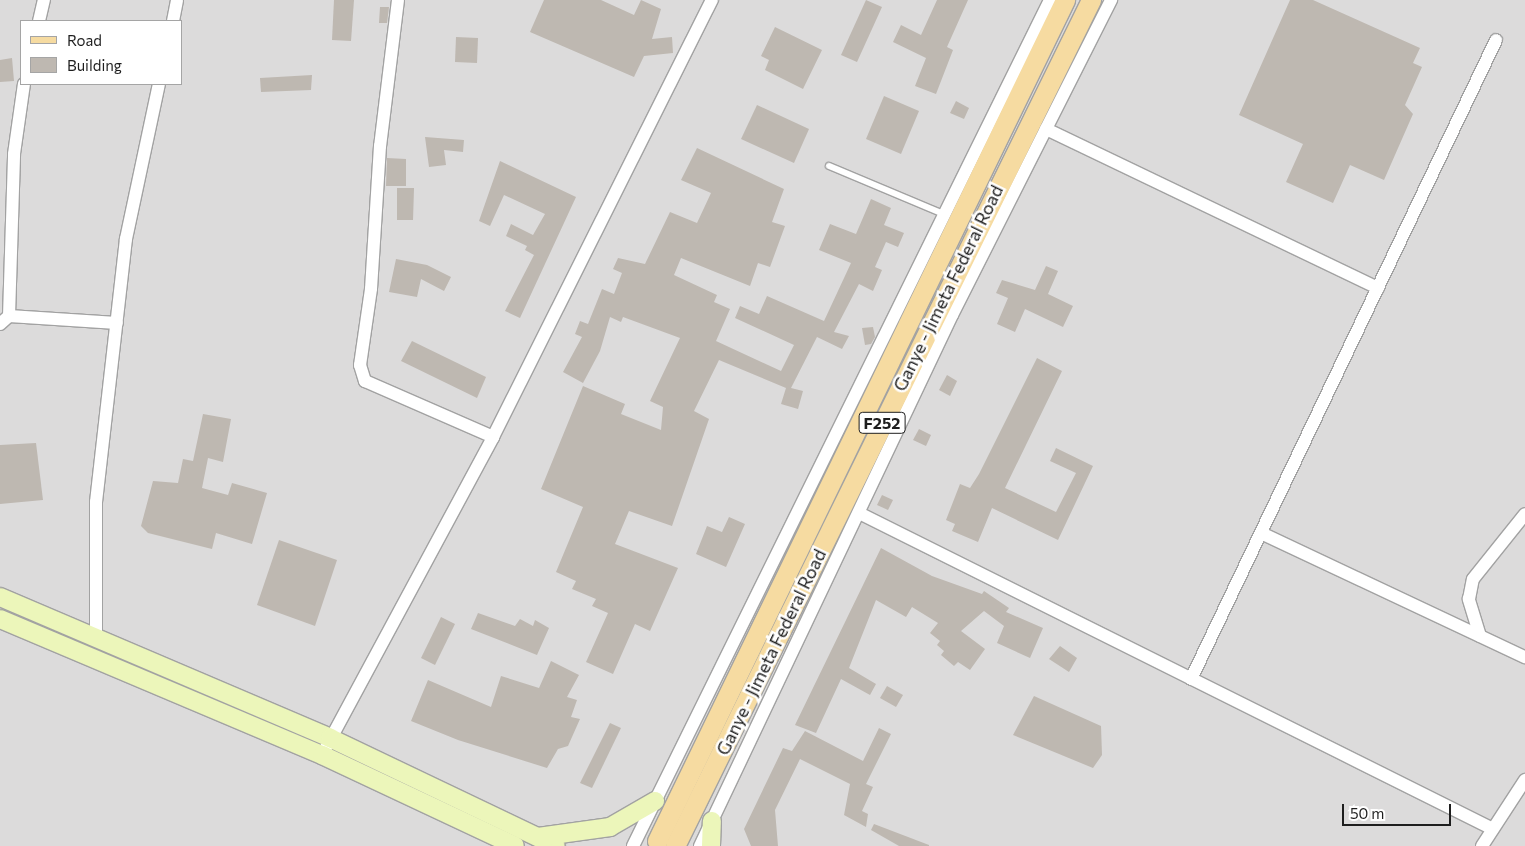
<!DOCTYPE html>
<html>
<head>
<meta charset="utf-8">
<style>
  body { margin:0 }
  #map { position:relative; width:1525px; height:846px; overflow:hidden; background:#eeece4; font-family:Commissioner,sans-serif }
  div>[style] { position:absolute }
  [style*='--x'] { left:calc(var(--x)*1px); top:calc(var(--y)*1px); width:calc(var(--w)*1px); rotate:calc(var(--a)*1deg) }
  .residential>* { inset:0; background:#dcdbdb }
  .building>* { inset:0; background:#beb8b1 }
  .roads { filter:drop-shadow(1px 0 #a2a2a2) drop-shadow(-1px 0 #a2a2a2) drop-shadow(0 1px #a2a2a2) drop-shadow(0 -1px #a2a2a2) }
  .lane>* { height:6px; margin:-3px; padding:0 3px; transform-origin:3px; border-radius:3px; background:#fff }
  .street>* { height:12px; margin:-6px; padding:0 6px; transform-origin:6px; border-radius:6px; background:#fff }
  .secondary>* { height:18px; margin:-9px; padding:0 9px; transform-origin:9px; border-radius:9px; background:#ecf6ba }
  .primary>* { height:19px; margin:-9.5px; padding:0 9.5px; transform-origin:9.5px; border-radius:9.5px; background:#f6dba1 }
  span { translate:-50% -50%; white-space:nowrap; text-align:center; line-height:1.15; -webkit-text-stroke:5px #fff; paint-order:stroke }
  .shield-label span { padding:1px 4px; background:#fff; border:1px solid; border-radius:4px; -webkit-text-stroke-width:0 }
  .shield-label { font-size:16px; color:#1e1e1e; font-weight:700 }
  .street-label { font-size:18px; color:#1e1e1e }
  .legend { position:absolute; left:20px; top:20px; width:162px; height:65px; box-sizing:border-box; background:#fff; border:1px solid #a5a5a5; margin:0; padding:6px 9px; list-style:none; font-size:15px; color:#1e1e1e }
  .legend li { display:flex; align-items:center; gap:10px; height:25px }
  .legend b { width:25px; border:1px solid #a5a5a5 }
  .scale { position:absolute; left:1342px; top:804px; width:109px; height:22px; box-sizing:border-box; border:2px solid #1e1e1e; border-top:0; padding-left:6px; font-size:15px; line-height:18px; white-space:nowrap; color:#1e1e1e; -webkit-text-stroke:4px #fff; paint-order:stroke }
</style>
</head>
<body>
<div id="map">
  <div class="residential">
    <i style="clip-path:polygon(evenodd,0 0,1525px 0,1525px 846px,0 846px,0 0,21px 21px,181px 21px,181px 84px,21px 84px,21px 21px)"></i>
  </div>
  <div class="building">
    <i style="clip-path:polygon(334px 0,354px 0,351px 41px,332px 40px)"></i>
    <i style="clip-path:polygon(544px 0,601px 0,634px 15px,641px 0,661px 9px,652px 39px,672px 37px,673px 53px,644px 56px,634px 77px,530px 32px)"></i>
    <i style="clip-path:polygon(866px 0,882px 7px,857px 62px,841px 55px)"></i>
    <i style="clip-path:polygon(937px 0,968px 0,947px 47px,953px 50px,936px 94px,915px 86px,926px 58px,893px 42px,901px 25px,921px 35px)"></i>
    <i style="clip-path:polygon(1290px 0,1313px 0,1420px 48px,1413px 63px,1422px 67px,1405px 105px,1413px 114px,1384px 180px,1350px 165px,1333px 203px,1286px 182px,1303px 144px,1239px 115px)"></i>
    <i style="clip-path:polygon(380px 7px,389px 7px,387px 23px,379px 23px)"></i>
    <i style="clip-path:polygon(775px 27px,822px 50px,803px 89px,765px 70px,769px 60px,761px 56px)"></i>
    <i style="clip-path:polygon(456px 37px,478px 38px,477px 63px,455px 62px)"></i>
    <i style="clip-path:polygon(12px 58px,14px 81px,0 82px,0 60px)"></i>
    <i style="clip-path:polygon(312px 75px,311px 90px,261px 92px,260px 78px)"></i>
    <i style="clip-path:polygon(884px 96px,919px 111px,901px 154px,866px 139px)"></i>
    <i style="clip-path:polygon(956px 101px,969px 108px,964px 119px,950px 113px)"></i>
    <i style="clip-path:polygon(757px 105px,809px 129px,794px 163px,741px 139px)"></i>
    <i style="clip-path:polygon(425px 137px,464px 140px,463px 152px,444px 150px,446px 165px,429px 167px)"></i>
    <i style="clip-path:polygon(697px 148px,784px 189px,772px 222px,785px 226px,770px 267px,758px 263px,750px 286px,681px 258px,674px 275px,717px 295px,714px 302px,730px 309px,716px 341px,781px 371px,794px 345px,735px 318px,740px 306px,759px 314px,767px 296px,824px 321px,851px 263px,819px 250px,830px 224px,856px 234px,871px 199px,891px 208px,884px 225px,904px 233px,898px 247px,886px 242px,875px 267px,882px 270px,873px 291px,859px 284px,834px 332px,849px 336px,842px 349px,817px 337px,791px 388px,803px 391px,798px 409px,781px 404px,786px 388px,719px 360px,694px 411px,709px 419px,672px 526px,629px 511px,615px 544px,678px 568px,650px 631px,635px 624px,613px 674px,586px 662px,608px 613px,592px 606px,596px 599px,572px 589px,576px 581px,556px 572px,583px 507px,541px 489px,583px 386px,625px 404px,621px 414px,661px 430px,663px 407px,650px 401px,680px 338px,623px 317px,621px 322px,610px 317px,600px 351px,583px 383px,563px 372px,582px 337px,575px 334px,580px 321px,588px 324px,602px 289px,614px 294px,622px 273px,613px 269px,618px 258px,645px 264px,670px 212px,697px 223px,711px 193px,681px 180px)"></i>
    <i style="clip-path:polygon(387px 158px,406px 159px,406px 186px,386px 186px)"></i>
    <i style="clip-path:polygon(500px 161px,576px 197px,520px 318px,505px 311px,534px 255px,525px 250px,527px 246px,506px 236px,511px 224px,533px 235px,545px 214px,504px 195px,490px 226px,479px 221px)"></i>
    <i style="clip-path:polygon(397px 188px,414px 188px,413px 220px,397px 220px)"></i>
    <i style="clip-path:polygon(396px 259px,427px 265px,451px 277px,444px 291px,421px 279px,417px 297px,389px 292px)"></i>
    <i style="clip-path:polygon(1046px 266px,1058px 271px,1048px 294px,1073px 306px,1063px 327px,1025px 309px,1015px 332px,997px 324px,1008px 298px,996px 293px,1002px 280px,1035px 290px)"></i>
    <i style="clip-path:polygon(873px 327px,875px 337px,871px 344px,865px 345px,862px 328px)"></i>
    <i style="clip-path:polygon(412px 341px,486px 377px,477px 398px,401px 361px)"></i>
    <i style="clip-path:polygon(1037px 358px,1062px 371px,1005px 488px,1056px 512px,1076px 473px,1050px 461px,1056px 448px,1093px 466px,1058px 540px,992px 508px,978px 542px,952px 531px,955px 524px,946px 520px,960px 484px,970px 488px,979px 474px)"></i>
    <i style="clip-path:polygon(947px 375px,957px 381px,950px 396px,939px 390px)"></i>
    <i style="clip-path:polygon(203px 414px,231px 419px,223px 462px,208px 458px,202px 488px,228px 495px,232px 483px,267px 493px,252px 544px,216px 533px,212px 549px,148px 533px,141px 526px,153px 481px,178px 483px,183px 459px,193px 461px)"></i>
    <i style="clip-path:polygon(919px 429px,931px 435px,926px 446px,913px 440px)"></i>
    <i style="clip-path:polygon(36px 443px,43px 500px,0 504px,0 445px)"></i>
    <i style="clip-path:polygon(882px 495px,893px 500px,888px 510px,877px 505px)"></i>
    <i style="clip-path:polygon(729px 517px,745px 524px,726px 567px,696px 554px,707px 526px,722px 532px)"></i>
    <i style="clip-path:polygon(279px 540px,337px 560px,315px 626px,257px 605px)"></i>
    <i style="clip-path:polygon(881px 548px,932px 576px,982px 594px,984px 591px,1009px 608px,1006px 612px,1043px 628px,1030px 658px,997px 643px,1004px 626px,984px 611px,961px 631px,985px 649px,970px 670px,958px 662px,954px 666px,941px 655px,944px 651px,937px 645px,940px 641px,930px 633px,938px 623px,912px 607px,906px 617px,876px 600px,849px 668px,876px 684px,870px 695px,841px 679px,816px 733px,795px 725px)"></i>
    <i style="clip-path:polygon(478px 613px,515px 626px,520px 619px,533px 626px,535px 620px,549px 628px,537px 655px,471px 629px)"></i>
    <i style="clip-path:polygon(441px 617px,455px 624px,435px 665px,421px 658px)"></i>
    <i style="clip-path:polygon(1060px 646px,1077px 658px,1069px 672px,1049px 659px)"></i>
    <i style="clip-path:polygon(551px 661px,579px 675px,567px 697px,577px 700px,571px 717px,580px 719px,568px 746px,558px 749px,547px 768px,458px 740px,411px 721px,428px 680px,491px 707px,501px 676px,539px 688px)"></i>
    <i style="clip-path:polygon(887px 686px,903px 695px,896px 707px,880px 698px)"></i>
    <i style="clip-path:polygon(1034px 696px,1101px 726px,1102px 755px,1093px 768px,1013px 735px)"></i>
    <i style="clip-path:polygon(610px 723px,621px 728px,592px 788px,580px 783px)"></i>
    <i style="clip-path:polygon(879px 728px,891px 734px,866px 784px,873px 787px,862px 811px,868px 814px,866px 827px,844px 815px,850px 784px,800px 759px,775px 810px,778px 846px,751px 846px,744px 829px,783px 748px,792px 751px,805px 731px,863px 761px)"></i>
    <i style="clip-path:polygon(874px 824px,929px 845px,929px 846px,899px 846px,871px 830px)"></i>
  </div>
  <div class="roads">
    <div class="lane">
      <i style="--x:829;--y:166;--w:125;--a:22.7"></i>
    </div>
    <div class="street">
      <i style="--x:398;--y:0;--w:147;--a:97"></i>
      <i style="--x:380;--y:146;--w:143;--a:93.6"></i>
      <i style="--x:371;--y:289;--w:77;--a:98.2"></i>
      <i style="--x:360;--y:365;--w:17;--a:73"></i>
      <i style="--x:365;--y:381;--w:140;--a:23.6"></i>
      <i style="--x:39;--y:21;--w:22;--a:-77"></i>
      <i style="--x:173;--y:21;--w:21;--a:-79"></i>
      <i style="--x:1046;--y:129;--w:368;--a:25.6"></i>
      <i style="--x:9;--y:316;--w:108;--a:3.7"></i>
      <i style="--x:0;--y:324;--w:12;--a:-42"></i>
      <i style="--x:9;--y:316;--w:162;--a:-88.2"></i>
      <i style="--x:14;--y:154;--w:71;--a:-81.9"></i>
      <i style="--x:859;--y:513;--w:708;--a:26.49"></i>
      <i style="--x:1261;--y:533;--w:292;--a:25.2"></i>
      <i style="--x:96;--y:636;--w:134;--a:-90"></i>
      <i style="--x:96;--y:502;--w:265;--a:-83.5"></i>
      <i style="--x:126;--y:239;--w:158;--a:-78"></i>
      <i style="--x:1480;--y:636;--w:39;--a:-107"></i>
      <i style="--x:1469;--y:599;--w:20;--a:-79"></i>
      <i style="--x:1473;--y:579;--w:83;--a:-51.3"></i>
      <i style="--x:1191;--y:679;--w:708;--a:-64.48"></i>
      <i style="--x:322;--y:755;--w:361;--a:-61.7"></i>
      <i style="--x:493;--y:437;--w:489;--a:-63.4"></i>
      <i style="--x:633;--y:846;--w:943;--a:-63.76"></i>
      <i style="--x:700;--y:846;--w:588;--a:-64.61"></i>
      <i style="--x:952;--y:315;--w:353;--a:-63.2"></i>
      <i style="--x:1482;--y:846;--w:79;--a:-56.9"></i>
    </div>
    <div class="secondary">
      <i style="--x:0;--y:597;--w:359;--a:23.1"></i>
      <i style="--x:330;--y:738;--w:250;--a:25.5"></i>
      <i style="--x:0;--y:619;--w:350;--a:22.9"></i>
      <i style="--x:322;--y:755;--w:213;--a:25.2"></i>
      <i style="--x:538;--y:837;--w:73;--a:-7.9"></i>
      <i style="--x:610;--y:827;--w:52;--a:-30"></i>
      <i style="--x:711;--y:846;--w:25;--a:-88"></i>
    </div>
    <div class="primary">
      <i style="--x:657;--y:841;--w:935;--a:-64.12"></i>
      <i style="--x:675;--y:846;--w:943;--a:-63.82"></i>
    </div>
  </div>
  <div class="shield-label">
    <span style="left:882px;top:423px">F252</span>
  </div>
  <div class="street-label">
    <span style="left:948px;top:288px;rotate:-64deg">Ganye - Jimeta Federal Road</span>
    <span style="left:771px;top:652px;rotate:-64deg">Ganye - Jimeta Federal Road</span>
  </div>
  <ul class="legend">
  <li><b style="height:6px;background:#f6dba1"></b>Road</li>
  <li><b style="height:14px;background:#beb8b1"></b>Building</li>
  </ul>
  <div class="scale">50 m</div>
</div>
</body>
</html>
